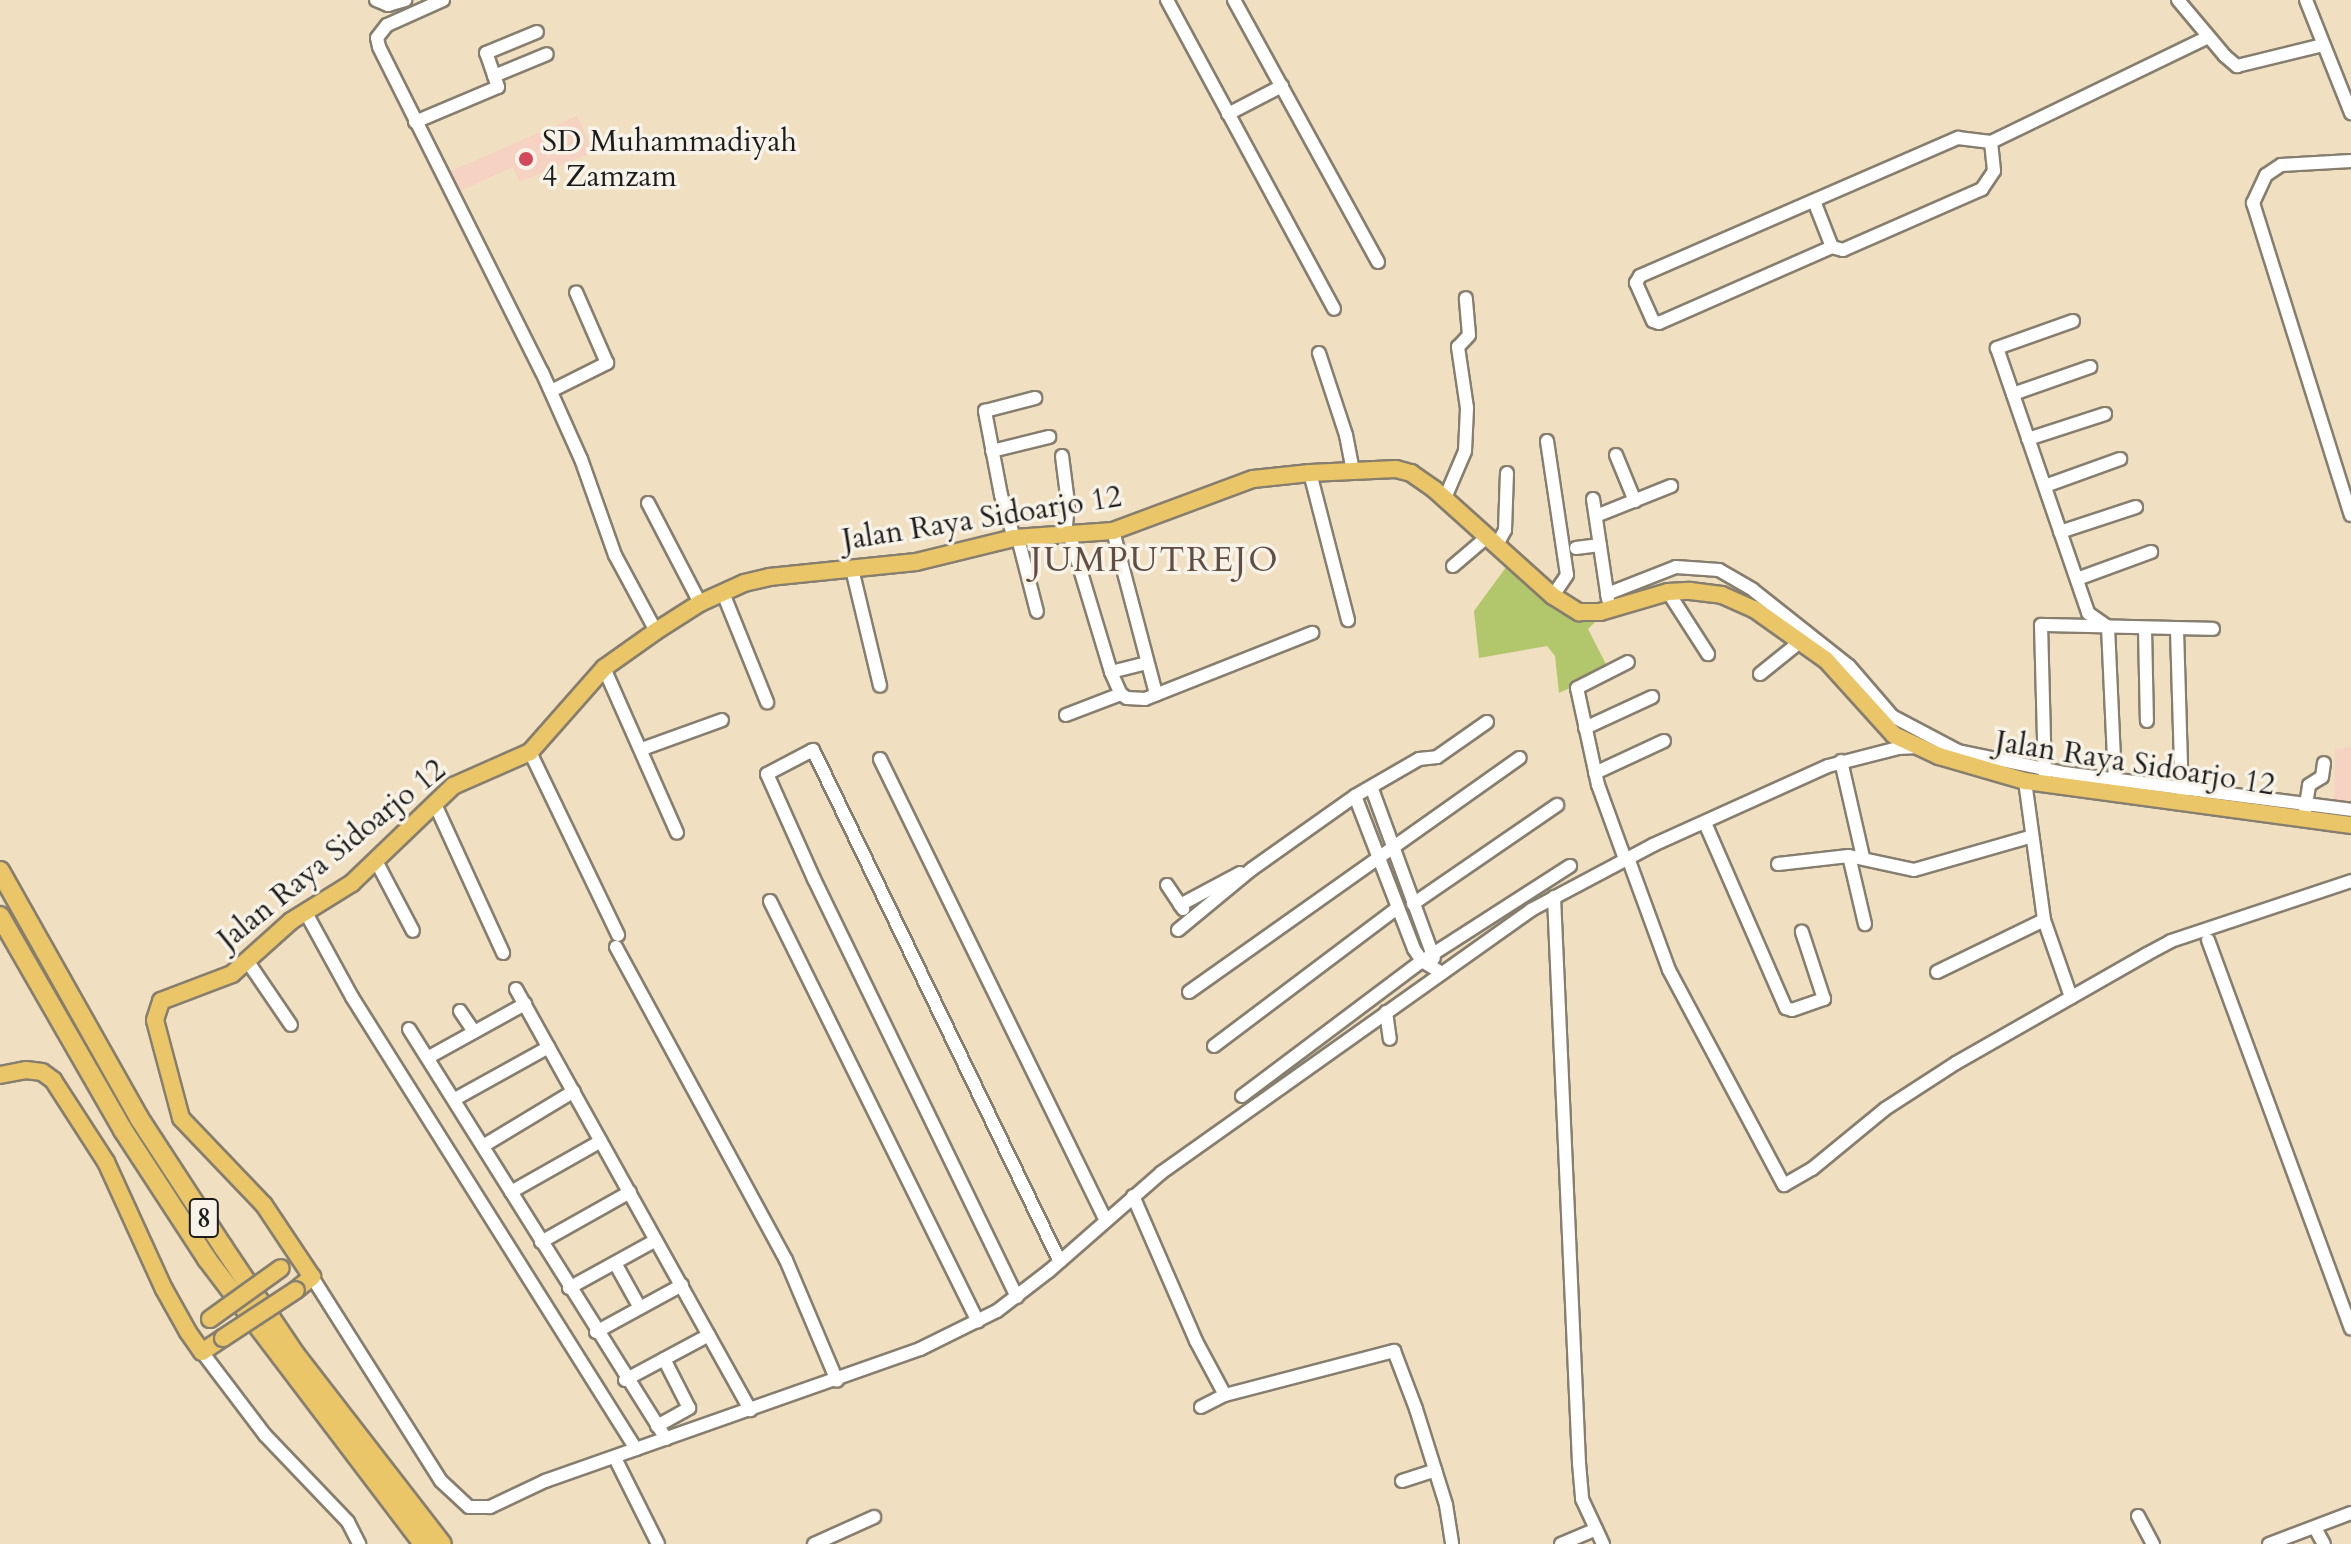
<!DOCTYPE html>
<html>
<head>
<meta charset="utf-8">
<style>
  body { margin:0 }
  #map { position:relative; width:2351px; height:1544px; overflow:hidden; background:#f0dfc1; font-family:Cardo,serif }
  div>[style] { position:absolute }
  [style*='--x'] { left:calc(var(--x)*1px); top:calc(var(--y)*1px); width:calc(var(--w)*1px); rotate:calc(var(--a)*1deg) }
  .built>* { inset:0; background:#f6d2c3 }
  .green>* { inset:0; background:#b2c76c }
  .roads { filter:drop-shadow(2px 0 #867e6e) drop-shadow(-2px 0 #867e6e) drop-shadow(0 2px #867e6e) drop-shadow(0 -2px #867e6e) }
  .minor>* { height:12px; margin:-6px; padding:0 6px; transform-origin:6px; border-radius:6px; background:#fff }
  .major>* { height:16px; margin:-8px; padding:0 8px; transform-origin:8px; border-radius:8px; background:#eac669 }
  .highway>* { height:18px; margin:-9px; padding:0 9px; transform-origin:9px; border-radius:9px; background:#eac669 }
  .bridges { filter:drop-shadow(2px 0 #867e6e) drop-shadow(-2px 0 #867e6e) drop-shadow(0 2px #867e6e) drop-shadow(0 -2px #867e6e) }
  .major-bridge>* { height:16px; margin:-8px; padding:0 8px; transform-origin:8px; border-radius:8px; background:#eac669 }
  .dots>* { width:22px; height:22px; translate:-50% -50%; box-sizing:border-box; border:4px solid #f7f3e8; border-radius:50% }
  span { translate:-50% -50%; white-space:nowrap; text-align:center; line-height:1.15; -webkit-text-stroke:7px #f7f3e8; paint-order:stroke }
  .shield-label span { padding:2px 6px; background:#f7f3e8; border:2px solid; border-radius:6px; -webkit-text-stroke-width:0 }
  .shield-label { font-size:28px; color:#1c1c1c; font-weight:700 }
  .poi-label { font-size:30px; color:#1c1c1c }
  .left { translate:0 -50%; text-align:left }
  .street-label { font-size:30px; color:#1c1c1c }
  .quarter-label { font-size:34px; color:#604d44; letter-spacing:2px }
</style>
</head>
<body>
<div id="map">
  <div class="built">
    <i style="clip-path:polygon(577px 116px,594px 152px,519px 182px,513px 167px,460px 191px,451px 171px)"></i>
    <i style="clip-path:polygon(2351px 747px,2351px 802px,2334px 801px,2335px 749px)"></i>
  </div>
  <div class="green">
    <i style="clip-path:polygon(1512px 559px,1581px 617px,1597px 620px,1588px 629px,1609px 670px,1559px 693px,1555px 656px,1547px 646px,1479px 658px,1474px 611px)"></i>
  </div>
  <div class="roads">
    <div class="minor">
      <i style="--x:376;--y:0;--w:13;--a:23"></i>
      <i style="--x:388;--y:5;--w:18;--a:-16"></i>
      <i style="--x:443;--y:0;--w:61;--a:155.9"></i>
      <i style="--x:387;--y:25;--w:16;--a:128"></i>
      <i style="--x:377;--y:38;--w:9;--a:77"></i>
      <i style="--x:379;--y:47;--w:364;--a:63.4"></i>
      <i style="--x:542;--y:372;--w:95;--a:65.9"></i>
      <i style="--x:581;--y:459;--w:102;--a:70.5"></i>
      <i style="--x:615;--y:555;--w:86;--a:61.7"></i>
      <i style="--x:1167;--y:0;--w:351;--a:61.6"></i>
      <i style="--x:1234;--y:0;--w:299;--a:61.2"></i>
      <i style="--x:2178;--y:0;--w:73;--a:50"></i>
      <i style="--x:2225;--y:56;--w:16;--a:40"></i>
      <i style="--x:2237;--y:66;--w:89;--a:-13.7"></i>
      <i style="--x:2306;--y:0;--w:122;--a:68.3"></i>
      <i style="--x:494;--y:76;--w:57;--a:-22.5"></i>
      <i style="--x:1228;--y:114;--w:61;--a:-27.4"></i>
      <i style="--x:415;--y:122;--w:90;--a:-22.9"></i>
      <i style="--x:498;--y:87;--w:36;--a:-109"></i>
      <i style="--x:486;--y:53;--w:55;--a:-22.4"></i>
      <i style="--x:1991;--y:142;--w:29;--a:84"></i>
      <i style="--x:1994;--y:171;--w:22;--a:124"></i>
      <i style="--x:1982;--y:189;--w:152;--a:156.3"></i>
      <i style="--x:1843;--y:250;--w:11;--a:-165"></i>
      <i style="--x:1832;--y:247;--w:189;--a:156.3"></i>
      <i style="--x:1659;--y:323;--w:6;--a:-162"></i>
      <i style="--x:1653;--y:321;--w:42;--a:-114.1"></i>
      <i style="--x:1636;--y:283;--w:8;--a:-60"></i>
      <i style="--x:1640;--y:276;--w:347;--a:-23.5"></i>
      <i style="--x:1958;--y:138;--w:33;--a:7"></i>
      <i style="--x:1991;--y:142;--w:241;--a:-25.8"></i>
      <i style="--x:2351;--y:161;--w:70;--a:176.7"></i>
      <i style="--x:2281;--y:165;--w:18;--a:146"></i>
      <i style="--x:2266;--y:175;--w:31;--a:115"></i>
      <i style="--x:2253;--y:203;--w:327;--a:72.6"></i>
      <i style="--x:1814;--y:201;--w:49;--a:68.6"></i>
      <i style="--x:2073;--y:321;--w:81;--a:160.4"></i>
      <i style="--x:1997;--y:348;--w:280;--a:71"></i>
      <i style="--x:2088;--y:613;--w:24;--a:35"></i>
      <i style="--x:2108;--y:627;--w:153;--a:87.4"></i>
      <i style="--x:1319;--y:353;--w:86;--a:71.8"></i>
      <i style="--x:1346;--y:435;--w:37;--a:79"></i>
      <i style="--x:551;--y:391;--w:63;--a:-26.6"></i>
      <i style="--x:607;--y:363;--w:77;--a:-113.6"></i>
      <i style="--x:2013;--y:394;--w:82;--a:-19.3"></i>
      <i style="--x:2028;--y:439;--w:81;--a:-18"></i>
      <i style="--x:1547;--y:441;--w:135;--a:81.5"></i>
      <i style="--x:1567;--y:575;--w:25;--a:124"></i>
      <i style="--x:992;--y:451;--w:59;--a:-13.8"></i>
      <i style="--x:1616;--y:455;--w:50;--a:67.6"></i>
      <i style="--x:1062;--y:456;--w:47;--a:82.7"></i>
      <i style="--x:1068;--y:503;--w:32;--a:95"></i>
      <i style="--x:1310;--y:473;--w:152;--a:75.5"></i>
      <i style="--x:2045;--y:486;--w:80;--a:-19.8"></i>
      <i style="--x:1445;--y:498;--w:51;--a:-66.9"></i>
      <i style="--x:1465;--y:451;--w:43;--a:-87.3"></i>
      <i style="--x:1467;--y:408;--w:62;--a:-98.4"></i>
      <i style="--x:1458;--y:347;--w:16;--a:-47"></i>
      <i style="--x:1469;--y:335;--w:37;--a:-95"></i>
      <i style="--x:1593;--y:499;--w:101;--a:81.5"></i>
      <i style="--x:648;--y:503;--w:113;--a:62.5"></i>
      <i style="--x:1596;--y:516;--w:81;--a:-21.8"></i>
      <i style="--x:1113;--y:531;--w:169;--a:75.2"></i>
      <i style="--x:2060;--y:532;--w:80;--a:-18.2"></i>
      <i style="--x:1070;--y:536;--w:142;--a:73.2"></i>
      <i style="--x:1111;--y:672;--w:24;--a:66"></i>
      <i style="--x:1121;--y:694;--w:7;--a:34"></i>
      <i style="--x:1127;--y:698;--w:18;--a:3"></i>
      <i style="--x:1145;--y:699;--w:180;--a:-21.6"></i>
      <i style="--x:1014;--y:538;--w:45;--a:-106.8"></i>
      <i style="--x:1001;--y:495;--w:86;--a:-100.8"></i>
      <i style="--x:985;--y:411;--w:52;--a:-14.6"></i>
      <i style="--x:1018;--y:538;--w:76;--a:75.6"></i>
      <i style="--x:1497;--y:545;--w:17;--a:-62"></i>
      <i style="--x:1505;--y:530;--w:57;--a:-88"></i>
      <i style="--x:1576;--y:548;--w:24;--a:-7"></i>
      <i style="--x:1453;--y:566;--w:45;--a:-40.5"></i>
      <i style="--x:852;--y:569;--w:120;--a:76.5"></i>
      <i style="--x:2077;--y:579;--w:79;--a:-20"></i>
      <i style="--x:1668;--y:592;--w:74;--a:57.2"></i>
      <i style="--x:723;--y:593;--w:118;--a:68"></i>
      <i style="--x:1607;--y:594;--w:74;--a:-21.4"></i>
      <i style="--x:1676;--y:567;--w:43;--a:4"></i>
      <i style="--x:1719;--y:570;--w:39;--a:30"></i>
      <i style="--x:1753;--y:590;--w:122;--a:38.4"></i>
      <i style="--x:1849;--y:666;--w:66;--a:49.3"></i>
      <i style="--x:1892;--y:716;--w:75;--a:27.9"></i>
      <i style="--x:1958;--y:751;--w:108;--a:11.7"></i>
      <i style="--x:2064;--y:773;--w:289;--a:7.3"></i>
      <i style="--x:2145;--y:629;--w:92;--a:88.8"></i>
      <i style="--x:2177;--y:630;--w:165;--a:88.3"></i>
      <i style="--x:604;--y:668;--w:180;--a:66.1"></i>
      <i style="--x:1111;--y:672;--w:37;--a:-14"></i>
      <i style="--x:1760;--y:674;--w:53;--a:-38.8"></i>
      <i style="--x:1066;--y:715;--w:59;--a:-20.9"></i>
      <i style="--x:1585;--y:728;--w:74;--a:-24.8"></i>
      <i style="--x:642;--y:749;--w:85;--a:-19.9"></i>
      <i style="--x:530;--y:752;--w:203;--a:64.3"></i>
      <i style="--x:880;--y:759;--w:514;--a:63.93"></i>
      <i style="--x:1841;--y:761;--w:98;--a:77.1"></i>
      <i style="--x:1595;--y:773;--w:76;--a:-24.9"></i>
      <i style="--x:2045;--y:777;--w:152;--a:-91.5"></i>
      <i style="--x:2041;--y:625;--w:172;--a:1.3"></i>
      <i style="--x:2025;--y:781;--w:140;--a:82.2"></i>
      <i style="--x:2044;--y:920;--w:82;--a:70.7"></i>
      <i style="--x:1372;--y:789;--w:180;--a:69.9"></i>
      <i style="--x:1355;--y:796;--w:164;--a:68.9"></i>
      <i style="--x:1414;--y:949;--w:14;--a:56"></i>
      <i style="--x:1422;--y:961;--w:23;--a:31"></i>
      <i style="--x:434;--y:802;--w:166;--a:65.4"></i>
      <i style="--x:2305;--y:811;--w:26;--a:-81"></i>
      <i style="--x:2309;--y:785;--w:15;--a:-32"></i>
      <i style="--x:2322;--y:777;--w:14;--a:-82"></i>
      <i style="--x:1705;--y:823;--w:202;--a:66.4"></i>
      <i style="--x:1786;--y:1008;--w:6;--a:18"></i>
      <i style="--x:1792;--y:1010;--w:34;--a:-19"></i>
      <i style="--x:1824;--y:999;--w:71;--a:-108.2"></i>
      <i style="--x:1849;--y:856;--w:70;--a:76.8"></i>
      <i style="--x:1628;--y:858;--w:119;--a:69.9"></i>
      <i style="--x:1669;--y:970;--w:244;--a:61.9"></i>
      <i style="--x:1784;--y:1185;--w:32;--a:-30"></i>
      <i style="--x:1812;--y:1169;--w:94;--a:-39.4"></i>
      <i style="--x:1885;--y:1109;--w:85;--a:-32.9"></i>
      <i style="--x:1956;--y:1063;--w:220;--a:-29.7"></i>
      <i style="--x:2147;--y:954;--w:27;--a:-28"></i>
      <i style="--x:2171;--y:941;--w:190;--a:-18.4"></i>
      <i style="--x:375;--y:859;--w:81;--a:62.2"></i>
      <i style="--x:1625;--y:859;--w:79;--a:-110"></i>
      <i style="--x:1598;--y:785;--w:99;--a:-102.2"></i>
      <i style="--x:1577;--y:688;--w:57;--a:-27"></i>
      <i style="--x:1778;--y:864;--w:71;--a:-6.4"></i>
      <i style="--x:1849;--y:856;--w:66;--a:12.2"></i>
      <i style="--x:1914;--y:870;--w:121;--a:-15.9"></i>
      <i style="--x:1167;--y:885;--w:29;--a:56"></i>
      <i style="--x:1554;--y:897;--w:567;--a:87.47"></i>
      <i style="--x:1579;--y:1463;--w:36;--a:85"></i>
      <i style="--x:1582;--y:1499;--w:50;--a:65"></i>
      <i style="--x:770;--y:901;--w:469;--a:63.7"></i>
      <i style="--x:1413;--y:904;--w:175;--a:-34.5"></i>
      <i style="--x:1180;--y:905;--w:68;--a:-28.1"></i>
      <i style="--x:306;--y:913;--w:96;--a:61.3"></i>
      <i style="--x:352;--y:997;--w:534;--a:57.86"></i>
      <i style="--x:1178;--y:930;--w:96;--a:-39.5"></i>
      <i style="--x:1252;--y:869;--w:126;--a:-35.3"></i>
      <i style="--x:1355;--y:796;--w:74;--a:-30"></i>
      <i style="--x:1419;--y:759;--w:18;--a:-6"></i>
      <i style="--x:1437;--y:757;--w:61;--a:-35"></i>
      <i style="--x:2208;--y:940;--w:414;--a:69.8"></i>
      <i style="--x:616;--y:947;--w:356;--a:61.5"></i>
      <i style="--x:786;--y:1260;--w:131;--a:67.1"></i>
      <i style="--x:248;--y:962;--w:76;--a:55.7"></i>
      <i style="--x:1937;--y:972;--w:119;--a:-25.9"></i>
      <i style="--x:516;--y:989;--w:482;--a:60.9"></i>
      <i style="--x:1189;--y:992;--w:405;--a:-35.3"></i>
      <i style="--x:460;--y:1011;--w:25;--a:56"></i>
      <i style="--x:1386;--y:1012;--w:27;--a:82"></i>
      <i style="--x:409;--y:1029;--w:484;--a:57.9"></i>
      <i style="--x:1214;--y:1046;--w:229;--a:-37"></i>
      <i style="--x:429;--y:1057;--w:110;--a:-28.9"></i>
      <i style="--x:1242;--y:1096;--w:225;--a:-36.9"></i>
      <i style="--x:1422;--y:961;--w:176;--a:-32.7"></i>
      <i style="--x:455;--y:1099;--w:107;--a:-29"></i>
      <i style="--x:483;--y:1146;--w:106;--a:-31.1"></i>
      <i style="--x:511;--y:1192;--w:103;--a:-29.5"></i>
      <i style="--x:1133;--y:1196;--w:158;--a:66.5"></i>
      <i style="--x:1196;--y:1341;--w:61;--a:61.8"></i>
      <i style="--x:541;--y:1242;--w:102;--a:-29.3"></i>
      <i style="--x:615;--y:1263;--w:51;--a:60.9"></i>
      <i style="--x:312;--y:1277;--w:241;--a:57.7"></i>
      <i style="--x:441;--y:1481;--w:38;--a:43"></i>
      <i style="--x:469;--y:1507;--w:21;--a:0"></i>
      <i style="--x:490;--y:1507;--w:61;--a:-25.3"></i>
      <i style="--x:545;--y:1481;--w:398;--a:-19.4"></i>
      <i style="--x:920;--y:1349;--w:86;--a:-26.3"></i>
      <i style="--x:997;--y:1311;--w:66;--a:-37.6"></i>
      <i style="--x:1049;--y:1271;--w:149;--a:-41.2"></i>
      <i style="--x:1161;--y:1173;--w:454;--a:-35.4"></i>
      <i style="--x:1531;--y:910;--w:138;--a:-28"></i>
      <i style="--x:1653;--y:845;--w:192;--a:-24.3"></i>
      <i style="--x:1828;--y:766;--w:72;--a:-14.4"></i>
      <i style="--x:1898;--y:748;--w:20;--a:-3"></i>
      <i style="--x:569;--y:1288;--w:99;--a:-28.9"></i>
      <i style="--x:1017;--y:1297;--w:465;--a:-115.9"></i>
      <i style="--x:814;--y:879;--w:115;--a:-114.1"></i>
      <i style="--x:767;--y:774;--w:52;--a:-27.6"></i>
      <i style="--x:813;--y:750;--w:568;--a:64.25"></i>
      <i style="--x:596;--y:1332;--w:98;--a:-28.7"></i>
      <i style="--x:202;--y:1352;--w:104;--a:52.8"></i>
      <i style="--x:265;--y:1435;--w:120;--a:46.3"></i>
      <i style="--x:348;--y:1522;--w:25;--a:63"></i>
      <i style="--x:625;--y:1380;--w:95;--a:-28.2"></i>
      <i style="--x:1201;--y:1407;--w:27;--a:-27"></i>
      <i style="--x:1225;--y:1395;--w:175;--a:-14.6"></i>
      <i style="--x:1394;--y:1351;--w:62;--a:69.2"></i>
      <i style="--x:1416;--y:1409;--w:101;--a:72.6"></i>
      <i style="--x:1446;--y:1505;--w:39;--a:81"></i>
      <i style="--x:657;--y:1426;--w:37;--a:-29"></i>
      <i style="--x:689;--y:1408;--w:55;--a:-117"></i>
      <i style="--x:615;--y:1458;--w:96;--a:63.4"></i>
      <i style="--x:1402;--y:1481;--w:35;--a:-18"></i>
      <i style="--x:2138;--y:1516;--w:32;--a:62"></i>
      <i style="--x:2315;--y:1528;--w:18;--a:61"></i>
      <i style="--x:814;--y:1544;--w:66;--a:-24.2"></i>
      <i style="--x:1561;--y:1544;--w:38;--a:-23"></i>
      <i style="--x:2269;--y:1544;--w:88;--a:-20.7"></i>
    </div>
    <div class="major">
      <i style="--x:0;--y:1075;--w:26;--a:-11"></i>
      <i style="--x:26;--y:1070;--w:16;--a:7"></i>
      <i style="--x:42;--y:1072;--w:14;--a:36"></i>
      <i style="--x:53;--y:1080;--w:98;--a:57.1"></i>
      <i style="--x:106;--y:1162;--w:140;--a:65.5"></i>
      <i style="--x:164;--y:1289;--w:49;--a:60.8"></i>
      <i style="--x:188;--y:1332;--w:24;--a:55"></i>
      <i style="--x:202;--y:1352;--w:25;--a:-34"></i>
      <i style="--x:296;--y:1290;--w:21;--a:-39"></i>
      <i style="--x:312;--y:1277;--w:87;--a:-123.7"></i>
      <i style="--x:264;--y:1205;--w:120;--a:-133.7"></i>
      <i style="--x:181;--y:1118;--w:101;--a:-104.9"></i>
      <i style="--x:155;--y:1020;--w:20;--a:-72"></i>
      <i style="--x:161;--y:1001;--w:76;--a:-20.8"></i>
      <i style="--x:232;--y:974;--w:79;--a:-41.9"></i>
      <i style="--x:291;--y:921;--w:72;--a:-31.9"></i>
      <i style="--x:352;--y:883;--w:140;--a:-43.8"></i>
      <i style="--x:453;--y:786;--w:84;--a:-23.8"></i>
      <i style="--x:530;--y:752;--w:112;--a:-48.6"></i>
      <i style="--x:604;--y:668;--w:64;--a:-35.4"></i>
      <i style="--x:656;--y:631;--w:52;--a:-32.5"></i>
      <i style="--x:700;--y:603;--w:48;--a:-24.4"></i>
      <i style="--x:744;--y:583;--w:26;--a:-13"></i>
      <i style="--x:769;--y:577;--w:148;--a:-5.8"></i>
      <i style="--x:916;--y:562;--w:101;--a:-13.8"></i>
      <i style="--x:1014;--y:538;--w:99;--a:-4"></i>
      <i style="--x:1113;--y:531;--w:149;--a:-20.4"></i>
      <i style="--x:1253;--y:479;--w:57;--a:-6"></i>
      <i style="--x:1310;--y:473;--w:86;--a:-2.7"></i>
      <i style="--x:1396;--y:469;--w:16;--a:15"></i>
      <i style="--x:1411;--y:473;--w:28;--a:35"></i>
      <i style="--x:1434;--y:489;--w:160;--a:42"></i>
      <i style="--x:1553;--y:596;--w:31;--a:32"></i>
      <i style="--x:1579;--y:612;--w:21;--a:0"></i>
      <i style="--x:1600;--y:612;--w:71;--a:-16.4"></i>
      <i style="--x:1668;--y:592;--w:22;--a:-3"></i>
      <i style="--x:1690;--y:591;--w:32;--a:7"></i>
      <i style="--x:1722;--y:595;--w:35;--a:24"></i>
      <i style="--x:1754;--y:609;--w:88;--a:35.3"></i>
      <i style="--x:1826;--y:660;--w:101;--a:47.8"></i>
      <i style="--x:1894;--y:735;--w:50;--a:25"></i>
      <i style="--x:1939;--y:756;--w:90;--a:16.2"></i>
      <i style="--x:2025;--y:781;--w:329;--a:7.7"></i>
    </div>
    <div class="highway">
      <i style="--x:0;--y:871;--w:283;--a:60.6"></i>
      <i style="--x:139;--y:1118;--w:154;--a:56.9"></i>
      <i style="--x:223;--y:1247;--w:129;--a:56.1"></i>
      <i style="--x:295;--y:1354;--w:240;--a:52.3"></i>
      <i style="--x:0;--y:916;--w:247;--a:60.1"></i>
      <i style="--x:123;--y:1130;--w:154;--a:56.9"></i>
      <i style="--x:207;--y:1259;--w:358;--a:52.8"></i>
    </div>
  </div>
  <div class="bridges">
    <div class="major-bridge">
      <i style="--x:210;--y:1319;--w:87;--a:-35.7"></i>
      <i style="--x:223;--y:1338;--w:87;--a:-33.3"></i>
    </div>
  </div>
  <div class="dots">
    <i style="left:526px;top:159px;background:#d1495b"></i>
  </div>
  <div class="shield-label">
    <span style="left:204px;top:1218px">8</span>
  </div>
  <div class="poi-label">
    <span class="left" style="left:542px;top:159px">SD Muhammadiyah<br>4 Zamzam</span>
  </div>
  <div class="street-label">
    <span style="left:982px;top:519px;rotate:-9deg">Jalan Raya Sidoarjo 12</span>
    <span style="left:2135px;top:764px;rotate:9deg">Jalan Raya Sidoarjo 12</span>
    <span style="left:332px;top:855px;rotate:-39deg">Jalan Raya Sidoarjo 12</span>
  </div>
  <div class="quarter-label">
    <span style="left:1155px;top:561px">JUMPUTREJO</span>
  </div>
</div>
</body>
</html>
